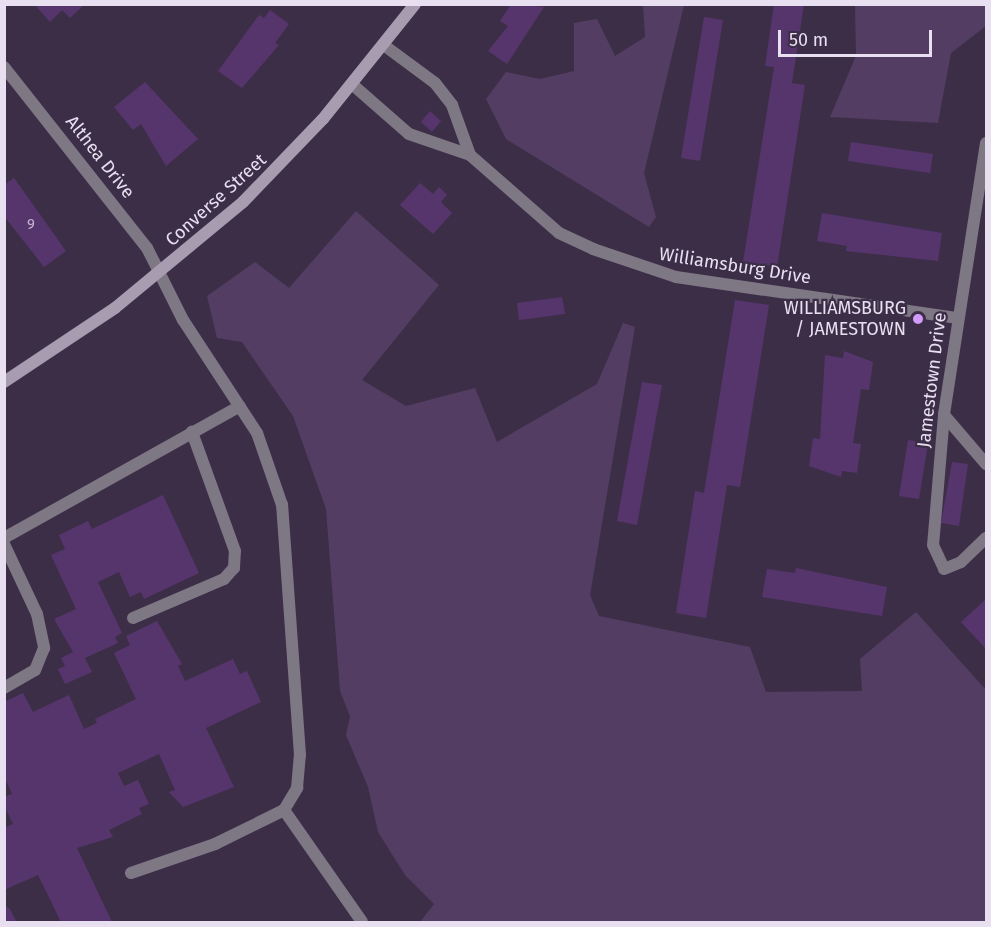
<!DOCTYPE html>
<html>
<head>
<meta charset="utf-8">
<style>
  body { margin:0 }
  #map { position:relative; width:991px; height:927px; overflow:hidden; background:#3d2e48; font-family:"Fira Sans",sans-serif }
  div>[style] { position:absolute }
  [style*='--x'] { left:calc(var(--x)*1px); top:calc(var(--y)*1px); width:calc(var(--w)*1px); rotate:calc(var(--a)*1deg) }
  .green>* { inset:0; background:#533d63 }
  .building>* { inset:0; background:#56356d }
  .lane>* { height:12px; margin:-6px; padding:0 6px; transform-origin:6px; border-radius:6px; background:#7e7784 }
  .street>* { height:12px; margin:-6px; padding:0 6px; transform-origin:6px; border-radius:6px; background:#7e7784 }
  .secondary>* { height:12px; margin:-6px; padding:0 6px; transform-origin:6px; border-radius:6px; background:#a89cb1 }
  .dots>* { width:16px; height:16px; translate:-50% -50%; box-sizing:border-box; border:3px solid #3d2e48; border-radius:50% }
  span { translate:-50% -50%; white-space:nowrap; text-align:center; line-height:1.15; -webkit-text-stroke:4.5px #3d2e48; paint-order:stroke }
  .number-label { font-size:15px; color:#c4b4cf }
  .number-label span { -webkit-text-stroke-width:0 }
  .street-label { font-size:18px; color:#e8dff0 }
  .poi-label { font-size:18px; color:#e8dff0 }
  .right { translate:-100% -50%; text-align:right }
  .frame { position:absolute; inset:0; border:6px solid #e8dff0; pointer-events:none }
  .scale { position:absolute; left:778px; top:30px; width:154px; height:27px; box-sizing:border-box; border:3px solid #e8dff0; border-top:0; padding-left:8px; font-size:18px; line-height:21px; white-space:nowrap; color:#e8dff0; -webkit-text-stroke:4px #3d2e48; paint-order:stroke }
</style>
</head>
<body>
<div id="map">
  <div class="green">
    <i style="clip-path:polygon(643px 5px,684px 5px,644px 173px,656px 217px,649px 227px,506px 139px,486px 99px,506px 72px,540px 79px,574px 71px,574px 23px,597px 19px,615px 56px,645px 37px)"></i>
    <i style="clip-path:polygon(855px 5px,986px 5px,986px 26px,951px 53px,938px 123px,830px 117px,856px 56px)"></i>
    <i style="clip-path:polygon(356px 211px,439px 285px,362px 380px,406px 406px,475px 388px,497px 442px,597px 384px,623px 323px,635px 327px,590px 595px,599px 616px,750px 647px,766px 692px,862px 691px,860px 659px,916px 612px,986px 690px,986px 922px,420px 922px,434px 904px,405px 875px,378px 832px,368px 787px,346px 735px,350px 716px,340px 691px,326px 509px,293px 416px,242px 342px,217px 338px,207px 296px,255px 262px,289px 288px)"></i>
  </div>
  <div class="building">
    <i style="clip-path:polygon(34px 4px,85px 4px,70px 18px,62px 10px,50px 22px)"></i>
    <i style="clip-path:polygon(511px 4px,544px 7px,507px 64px,488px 51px,508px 26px,500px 21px)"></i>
    <i style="clip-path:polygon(774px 4px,804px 4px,792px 83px,805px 85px,777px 267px,743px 262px,774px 67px,765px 66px)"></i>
    <i style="clip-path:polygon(270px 10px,289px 24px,275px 43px,279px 45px,242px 88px,218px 71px,259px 15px,264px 18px)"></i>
    <i style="clip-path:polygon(704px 17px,723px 20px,700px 161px,681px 158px)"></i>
    <i style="clip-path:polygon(145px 82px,198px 139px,166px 166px,141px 124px,133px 130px,114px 107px)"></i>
    <i style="clip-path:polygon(430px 111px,441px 121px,432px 132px,421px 122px)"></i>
    <i style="clip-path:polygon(851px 142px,933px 154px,930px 173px,848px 161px)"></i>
    <i style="clip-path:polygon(14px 178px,66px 251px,44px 267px,4px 216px,4px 185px)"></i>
    <i style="clip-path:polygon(420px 183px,433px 194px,439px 187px,447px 195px,441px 202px,452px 213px,433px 234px,400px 205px)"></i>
    <i style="clip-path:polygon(822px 213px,942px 233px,938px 261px,846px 251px,847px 246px,817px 241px)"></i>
    <i style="clip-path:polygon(562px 297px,565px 314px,519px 320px,517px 303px)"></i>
    <i style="clip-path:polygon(735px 300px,769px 305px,740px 487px,727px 485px,706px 618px,676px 613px,695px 491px,704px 493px)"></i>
    <i style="clip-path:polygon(844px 351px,873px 362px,869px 390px,861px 389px,853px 443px,861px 444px,857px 473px,842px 471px,841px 477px,809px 466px,813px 438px,820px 439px,825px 355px,843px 358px)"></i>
    <i style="clip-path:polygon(642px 382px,662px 385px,637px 525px,617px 521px)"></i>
    <i style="clip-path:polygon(908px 440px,928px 443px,919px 499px,899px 496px)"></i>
    <i style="clip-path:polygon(952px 462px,968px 464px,959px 526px,941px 523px)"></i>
    <i style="clip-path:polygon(163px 495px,199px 573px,144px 599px,141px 592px,130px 597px,119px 572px,98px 582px,122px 633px,115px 637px,118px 643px,85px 658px,92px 672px,65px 684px,58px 669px,65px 666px,61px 658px,73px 652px,54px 619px,76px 609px,51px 555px,65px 549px,59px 535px,88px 521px,92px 529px)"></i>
    <i style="clip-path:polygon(796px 568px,887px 587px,882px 616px,762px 597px,767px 569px,795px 573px)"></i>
    <i style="clip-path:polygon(986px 599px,986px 649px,961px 622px)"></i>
    <i style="clip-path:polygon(157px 621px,182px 664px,178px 666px,185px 681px,233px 659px,240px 674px,247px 671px,261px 702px,206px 728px,234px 787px,183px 807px,169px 792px,175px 790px,159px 754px,118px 773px,124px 786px,138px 780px,149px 804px,139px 808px,142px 814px,109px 830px,113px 837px,77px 848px,112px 922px,61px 922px,38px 875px,4px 890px,4px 828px,13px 824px,4px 805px,4px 797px,12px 794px,4px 776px,4px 702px,23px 693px,33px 712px,69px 695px,84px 729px,97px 723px,95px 719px,136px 699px,114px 653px,130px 645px,126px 636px)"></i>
    <i style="clip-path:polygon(4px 905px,10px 909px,16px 921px,4px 922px)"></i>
  </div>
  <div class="lane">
    <i style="--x:4;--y:538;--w:270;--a:-29.2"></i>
    <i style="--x:4;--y:544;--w:77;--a:64.8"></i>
    <i style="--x:37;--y:614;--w:35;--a:78"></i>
    <i style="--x:44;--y:648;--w:24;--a:112"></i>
    <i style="--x:35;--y:670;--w:36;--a:150"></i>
    <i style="--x:133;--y:618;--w:99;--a:-23.2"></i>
    <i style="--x:224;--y:579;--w:15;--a:-48"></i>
    <i style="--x:234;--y:568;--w:17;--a:-87"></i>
    <i style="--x:235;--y:551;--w:127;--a:-109.9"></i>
    <i style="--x:284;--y:810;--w:136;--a:55.1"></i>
    <i style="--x:131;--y:873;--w:89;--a:-19"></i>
    <i style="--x:215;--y:844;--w:77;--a:-26.2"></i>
    <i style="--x:284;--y:810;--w:26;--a:-59"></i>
    <i style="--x:297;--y:788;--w:33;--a:-85"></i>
    <i style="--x:300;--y:755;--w:251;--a:-94.1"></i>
    <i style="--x:282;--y:505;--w:76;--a:-109.1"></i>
    <i style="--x:257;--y:433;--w:135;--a:-123.2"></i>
    <i style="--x:183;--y:320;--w:51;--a:-116.6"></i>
  </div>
  <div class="street">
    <i style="--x:385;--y:46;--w:62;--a:36.5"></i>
    <i style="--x:435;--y:83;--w:28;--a:52"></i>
    <i style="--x:452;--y:105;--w:53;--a:70.2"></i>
    <i style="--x:470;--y:155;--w:118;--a:41.2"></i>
    <i style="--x:559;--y:233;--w:38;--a:25"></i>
    <i style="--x:593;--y:249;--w:88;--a:18.6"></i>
    <i style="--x:676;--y:277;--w:285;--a:8.3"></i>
    <i style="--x:4;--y:67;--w:231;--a:51.7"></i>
    <i style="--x:147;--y:248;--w:29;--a:63"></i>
    <i style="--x:353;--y:85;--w:74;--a:41.2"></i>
    <i style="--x:409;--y:134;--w:65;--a:19"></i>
    <i style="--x:986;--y:143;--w:275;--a:98.8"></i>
    <i style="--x:944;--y:415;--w:130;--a:94.8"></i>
    <i style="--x:933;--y:545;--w:26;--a:65"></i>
    <i style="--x:944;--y:569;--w:18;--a:-22"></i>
    <i style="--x:961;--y:562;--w:35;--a:-44"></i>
    <i style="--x:944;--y:415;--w:65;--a:49.4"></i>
  </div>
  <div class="secondary">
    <i style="--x:4;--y:382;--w:133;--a:-33.7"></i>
    <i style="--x:115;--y:308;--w:166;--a:-39.6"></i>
    <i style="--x:243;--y:202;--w:115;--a:-46.1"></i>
    <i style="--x:323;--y:119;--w:147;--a:-51.3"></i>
  </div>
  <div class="dots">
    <i style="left:918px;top:319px;background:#d39cfc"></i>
  </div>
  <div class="number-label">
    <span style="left:31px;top:225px">9</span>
  </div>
  <div class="street-label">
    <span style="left:100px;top:157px;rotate:52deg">Althea Drive</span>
    <span style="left:216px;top:200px;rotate:-42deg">Converse Street</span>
    <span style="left:735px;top:266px;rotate:9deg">Williamsburg Drive</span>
    <span style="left:932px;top:380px;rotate:-83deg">Jamestown Drive</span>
  </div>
  <div class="poi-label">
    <span class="right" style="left:906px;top:319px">WILLIAMSBURG<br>/ JAMESTOWN</span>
  </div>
  <div class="frame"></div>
  <div class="scale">50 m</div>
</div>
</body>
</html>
